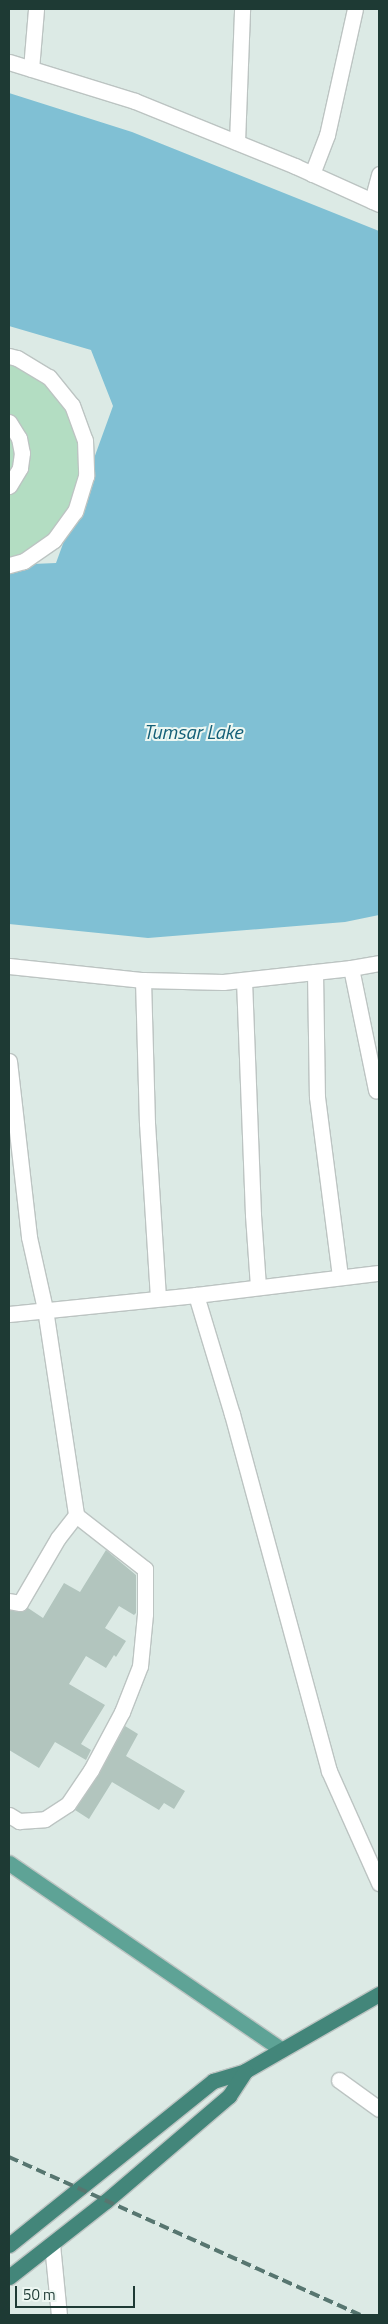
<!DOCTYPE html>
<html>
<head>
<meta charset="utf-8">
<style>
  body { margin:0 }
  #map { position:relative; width:388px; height:2324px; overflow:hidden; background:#dceae5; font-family:"Titillium Web",sans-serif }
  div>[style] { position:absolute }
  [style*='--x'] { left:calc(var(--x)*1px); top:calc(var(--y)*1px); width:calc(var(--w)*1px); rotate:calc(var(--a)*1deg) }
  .green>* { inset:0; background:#b3ddc2 }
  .water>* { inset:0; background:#80c0d4 }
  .building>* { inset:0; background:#b2c5be }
  .roads { filter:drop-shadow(1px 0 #bcc4c2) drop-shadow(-1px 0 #bcc4c2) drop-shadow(0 1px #bcc4c2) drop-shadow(0 -1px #bcc4c2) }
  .minor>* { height:15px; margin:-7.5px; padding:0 7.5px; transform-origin:7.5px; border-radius:7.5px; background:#fff }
  .primary>* { height:15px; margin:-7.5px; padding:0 7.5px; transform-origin:7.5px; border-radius:7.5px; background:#5ea396 }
  .trunk>* { height:15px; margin:-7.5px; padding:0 7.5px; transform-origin:7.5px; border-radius:7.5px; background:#43867a }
  .rail>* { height:4px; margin-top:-2px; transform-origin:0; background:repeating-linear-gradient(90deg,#577670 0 10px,transparent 0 15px) }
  span { translate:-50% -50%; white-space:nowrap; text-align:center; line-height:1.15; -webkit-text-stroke:4px #edf7f2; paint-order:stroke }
  .water-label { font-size:20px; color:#156078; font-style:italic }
  .frame { position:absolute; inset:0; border:10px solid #1e3a34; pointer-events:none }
  .scale { position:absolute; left:15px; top:2286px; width:120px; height:22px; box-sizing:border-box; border:2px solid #1e3a34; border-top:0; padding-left:6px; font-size:15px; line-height:18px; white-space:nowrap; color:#1e3a34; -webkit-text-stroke:4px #edf7f2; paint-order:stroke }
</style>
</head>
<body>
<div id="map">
  <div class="green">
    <i style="clip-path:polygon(9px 359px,49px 377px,85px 440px,86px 476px,54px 540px,9px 565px)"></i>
  </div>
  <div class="water">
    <i style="clip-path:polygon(9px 93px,132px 132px,379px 231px,379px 915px,345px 922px,148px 938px,9px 924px,9px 565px,56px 563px,113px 406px,91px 350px,9px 326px)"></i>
  </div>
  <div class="building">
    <i style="clip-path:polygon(106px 1550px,136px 1575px,136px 1613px,134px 1615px,119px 1606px,105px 1628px,126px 1641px,116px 1657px,114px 1655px,106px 1668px,86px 1656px,69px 1684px,105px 1705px,81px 1744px,91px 1750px,86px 1760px,55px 1742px,39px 1768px,9px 1750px,9px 1610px,19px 1612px,28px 1608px,43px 1618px,64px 1583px,80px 1592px)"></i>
    <i style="clip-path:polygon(125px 1726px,138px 1734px,126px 1756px,185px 1791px,174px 1809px,164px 1803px,159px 1810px,112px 1782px,89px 1819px,75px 1810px,99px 1774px)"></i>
  </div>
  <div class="roads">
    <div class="minor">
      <i style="--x:9;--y:62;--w:132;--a:17.2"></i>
      <i style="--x:135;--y:101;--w:173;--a:22.1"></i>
      <i style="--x:295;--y:166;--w:92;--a:24.3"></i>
      <i style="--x:31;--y:69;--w:60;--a:-85.2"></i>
      <i style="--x:237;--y:142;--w:133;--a:-87.8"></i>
      <i style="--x:312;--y:174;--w:42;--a:-69"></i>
      <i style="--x:327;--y:135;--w:129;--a:-77.5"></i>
      <i style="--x:372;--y:201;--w:28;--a:-75"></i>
      <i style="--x:9;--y:356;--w:8;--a:14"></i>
      <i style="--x:17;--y:358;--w:37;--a:31"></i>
      <i style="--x:49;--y:377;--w:36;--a:51"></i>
      <i style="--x:72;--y:405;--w:37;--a:70"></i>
      <i style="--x:85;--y:440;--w:36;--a:88"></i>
      <i style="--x:86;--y:476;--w:37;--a:107"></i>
      <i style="--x:75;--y:511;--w:36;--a:126"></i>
      <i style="--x:54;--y:540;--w:37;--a:145"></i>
      <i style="--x:24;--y:561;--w:16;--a:165"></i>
      <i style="--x:9;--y:422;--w:19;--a:58"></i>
      <i style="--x:19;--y:438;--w:15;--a:79"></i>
      <i style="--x:22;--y:453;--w:15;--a:98"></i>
      <i style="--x:20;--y:468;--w:21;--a:121"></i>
      <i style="--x:9;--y:966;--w:135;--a:6"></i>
      <i style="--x:143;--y:980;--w:80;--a:1.4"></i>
      <i style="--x:223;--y:982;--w:129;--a:-6.2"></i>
      <i style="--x:351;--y:968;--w:28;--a:-10"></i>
      <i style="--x:351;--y:968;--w:125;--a:78.4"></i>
      <i style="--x:315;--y:972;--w:125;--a:89.1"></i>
      <i style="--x:317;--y:1097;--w:181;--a:82.7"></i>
      <i style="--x:143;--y:980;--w:143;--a:88.4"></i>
      <i style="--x:147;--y:1123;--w:175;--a:86.4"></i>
      <i style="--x:244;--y:980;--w:235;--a:87.8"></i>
      <i style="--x:253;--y:1215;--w:72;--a:86"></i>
      <i style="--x:9;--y:1061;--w:177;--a:83.5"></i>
      <i style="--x:29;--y:1237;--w:74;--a:77.5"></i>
      <i style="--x:45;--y:1309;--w:208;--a:81.4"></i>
      <i style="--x:76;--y:1515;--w:29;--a:128"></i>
      <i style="--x:58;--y:1538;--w:75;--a:120.3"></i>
      <i style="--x:20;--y:1603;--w:11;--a:-170"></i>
      <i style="--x:196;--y:1295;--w:124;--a:73.2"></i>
      <i style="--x:232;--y:1414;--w:370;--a:74.8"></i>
      <i style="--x:329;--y:1771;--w:123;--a:65.9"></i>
      <i style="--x:9;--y:1314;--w:188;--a:-5.8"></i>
      <i style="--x:196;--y:1295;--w:184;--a:-6.9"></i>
      <i style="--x:9;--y:1815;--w:12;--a:31"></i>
      <i style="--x:19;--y:1821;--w:26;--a:-4"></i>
      <i style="--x:45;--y:1819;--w:27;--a:-33"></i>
      <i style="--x:68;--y:1804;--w:41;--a:-55.9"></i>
      <i style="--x:91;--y:1770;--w:66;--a:-61.9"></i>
      <i style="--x:122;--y:1712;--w:49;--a:-68.6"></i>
      <i style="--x:140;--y:1666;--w:52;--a:-84.5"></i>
      <i style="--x:145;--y:1614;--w:45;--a:-90"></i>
      <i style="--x:145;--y:1569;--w:88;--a:-142"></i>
      <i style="--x:339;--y:2080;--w:49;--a:35.9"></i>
      <i style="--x:52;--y:2244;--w:71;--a:84.4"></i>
    </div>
    <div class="primary">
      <i style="--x:9;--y:1863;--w:330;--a:34.4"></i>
    </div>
    <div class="trunk">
      <i style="--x:9;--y:2245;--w:262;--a:-38.8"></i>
      <i style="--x:213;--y:2081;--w:34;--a:-17"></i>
      <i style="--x:245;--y:2071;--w:155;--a:-29.9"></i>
      <i style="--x:9;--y:2277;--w:123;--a:-38.1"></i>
      <i style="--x:106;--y:2201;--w:162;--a:-40.5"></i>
      <i style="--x:229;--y:2096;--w:30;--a:-57"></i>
    </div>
  </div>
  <div class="rail">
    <i style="--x:9;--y:2157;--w:385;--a:24.2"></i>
  </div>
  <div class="water-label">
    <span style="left:193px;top:731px">Tumsar Lake</span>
  </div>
  <div class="frame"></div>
  <div class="scale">50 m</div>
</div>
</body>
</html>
